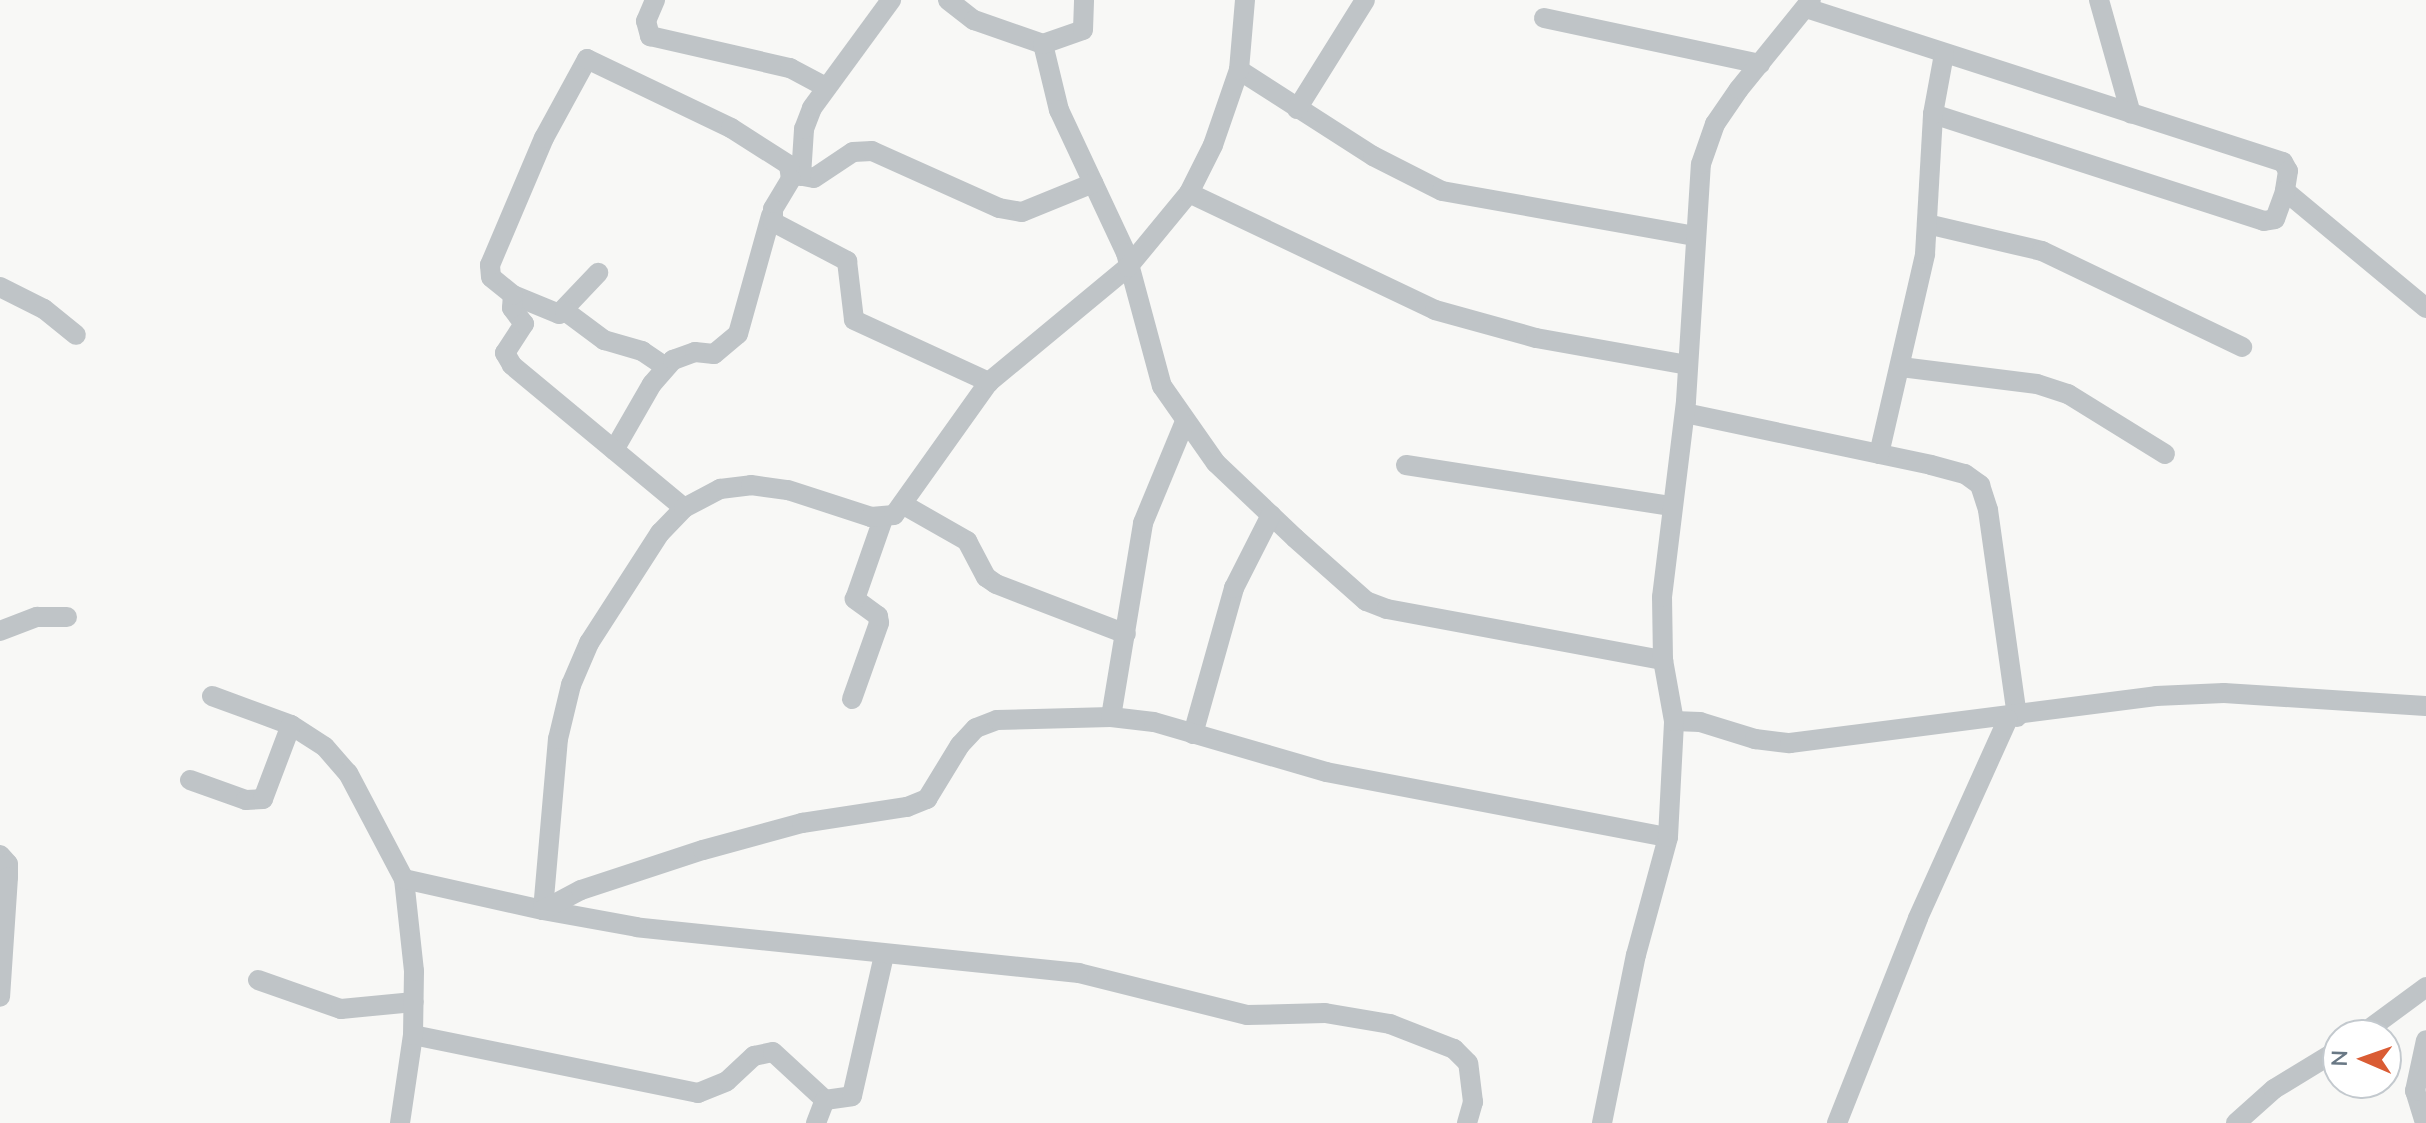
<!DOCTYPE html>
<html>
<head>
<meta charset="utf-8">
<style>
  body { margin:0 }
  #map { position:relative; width:2426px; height:1123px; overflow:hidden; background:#f8f8f6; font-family:"Nunito Sans",sans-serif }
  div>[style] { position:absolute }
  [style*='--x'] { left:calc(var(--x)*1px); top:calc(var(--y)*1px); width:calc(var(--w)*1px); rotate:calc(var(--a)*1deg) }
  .minor>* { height:20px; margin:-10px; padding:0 10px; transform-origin:10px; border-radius:10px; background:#bfc4c7 }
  span { translate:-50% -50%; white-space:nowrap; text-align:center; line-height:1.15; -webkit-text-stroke:8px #fff; paint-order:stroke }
  .north { position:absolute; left:2322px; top:1019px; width:80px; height:80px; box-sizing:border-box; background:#fff; border:2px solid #c3c9ce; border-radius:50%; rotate:272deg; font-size:22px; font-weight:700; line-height:32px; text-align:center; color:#697885 }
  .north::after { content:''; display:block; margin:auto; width:28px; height:36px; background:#da5c34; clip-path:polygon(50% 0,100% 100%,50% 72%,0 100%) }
</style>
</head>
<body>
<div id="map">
  <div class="minor">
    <i style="--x:655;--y:0;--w:23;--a:113"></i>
    <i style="--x:646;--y:21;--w:16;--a:75"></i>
    <i style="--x:650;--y:36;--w:144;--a:12.9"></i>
    <i style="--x:790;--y:68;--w:38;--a:28"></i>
    <i style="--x:948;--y:0;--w:33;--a:38"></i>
    <i style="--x:974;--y:20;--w:73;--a:19.2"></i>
    <i style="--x:1043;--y:44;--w:68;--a:76.4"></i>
    <i style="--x:1059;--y:110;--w:158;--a:64.9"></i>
    <i style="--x:1126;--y:253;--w:138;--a:74.9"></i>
    <i style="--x:1162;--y:386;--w:94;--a:55"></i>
    <i style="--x:1216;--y:463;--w:109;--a:43.5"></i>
    <i style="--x:1295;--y:538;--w:95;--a:41.6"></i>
    <i style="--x:1366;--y:601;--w:22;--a:21"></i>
    <i style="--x:1387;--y:609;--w:281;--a:10.5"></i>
    <i style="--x:2099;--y:0;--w:118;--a:74.3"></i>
    <i style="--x:1806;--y:8;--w:501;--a:17.89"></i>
    <i style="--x:2283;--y:162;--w:10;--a:61"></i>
    <i style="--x:2288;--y:171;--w:20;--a:99"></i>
    <i style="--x:2285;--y:191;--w:183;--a:39.7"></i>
    <i style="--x:1544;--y:18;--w:221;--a:12"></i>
    <i style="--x:1043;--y:44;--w:42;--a:-19.3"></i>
    <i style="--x:1083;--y:30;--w:30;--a:-88"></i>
    <i style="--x:1239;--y:70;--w:159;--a:32.7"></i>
    <i style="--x:1373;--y:156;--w:77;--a:26.9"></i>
    <i style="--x:1442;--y:191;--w:256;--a:10.1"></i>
    <i style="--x:1297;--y:109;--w:128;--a:-58"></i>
    <i style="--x:1933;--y:114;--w:348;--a:17.9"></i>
    <i style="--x:2264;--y:221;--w:11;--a:-10"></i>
    <i style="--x:2275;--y:219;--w:30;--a:-70"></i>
    <i style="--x:792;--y:174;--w:22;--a:10"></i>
    <i style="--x:814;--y:178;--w:47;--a:-33.7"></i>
    <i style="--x:853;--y:152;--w:19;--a:-3"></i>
    <i style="--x:872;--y:151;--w:139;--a:24.2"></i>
    <i style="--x:999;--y:208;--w:23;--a:10"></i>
    <i style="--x:1022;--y:212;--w:77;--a:-22.2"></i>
    <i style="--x:801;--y:176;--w:47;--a:-86.3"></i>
    <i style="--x:804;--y:129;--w:22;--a:-69"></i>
    <i style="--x:812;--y:108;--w:134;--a:-53.8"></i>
    <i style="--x:1189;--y:193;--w:272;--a:25.4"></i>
    <i style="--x:1435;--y:310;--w:105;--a:15.5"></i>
    <i style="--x:1536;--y:338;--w:154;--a:10.1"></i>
    <i style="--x:1927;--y:224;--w:118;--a:13.2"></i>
    <i style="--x:2042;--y:251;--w:222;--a:25.6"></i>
    <i style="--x:0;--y:287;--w:49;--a:26.6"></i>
    <i style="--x:44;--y:309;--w:41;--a:39.1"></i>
    <i style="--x:513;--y:295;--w:50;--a:22.4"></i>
    <i style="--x:559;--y:314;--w:57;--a:-46.4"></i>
    <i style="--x:565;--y:311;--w:49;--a:36.6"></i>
    <i style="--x:604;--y:340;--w:40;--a:16"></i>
    <i style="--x:642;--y:351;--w:29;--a:34"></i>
    <i style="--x:1901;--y:367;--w:137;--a:7.1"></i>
    <i style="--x:2037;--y:384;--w:33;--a:18"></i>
    <i style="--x:2068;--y:394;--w:114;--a:31.7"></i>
    <i style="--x:1685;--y:413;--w:251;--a:11.9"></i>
    <i style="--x:1931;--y:465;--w:35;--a:15"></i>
    <i style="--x:1965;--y:474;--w:19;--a:36"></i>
    <i style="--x:1980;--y:485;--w:26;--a:72"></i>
    <i style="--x:1988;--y:510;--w:209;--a:82"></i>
    <i style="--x:614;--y:450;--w:76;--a:-60.1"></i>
    <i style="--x:652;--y:384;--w:32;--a:-49"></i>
    <i style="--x:673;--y:360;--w:23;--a:-20"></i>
    <i style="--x:695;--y:352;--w:19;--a:6"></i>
    <i style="--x:714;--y:354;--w:31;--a:-40"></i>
    <i style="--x:738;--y:334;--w:123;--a:-74.4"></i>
    <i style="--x:1879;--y:454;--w:205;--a:-77"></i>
    <i style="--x:1925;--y:254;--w:140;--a:-86.7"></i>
    <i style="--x:1933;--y:114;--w:61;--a:-79.6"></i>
    <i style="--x:1406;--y:465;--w:267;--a:8.8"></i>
    <i style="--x:904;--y:505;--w:73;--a:29.7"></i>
    <i style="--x:967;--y:541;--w:41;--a:62.2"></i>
    <i style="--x:986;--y:577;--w:12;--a:35"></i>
    <i style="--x:996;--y:584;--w:139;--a:21"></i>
    <i style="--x:684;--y:508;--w:224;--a:-140.3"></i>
    <i style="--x:512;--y:365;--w:14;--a:-120"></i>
    <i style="--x:505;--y:353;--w:35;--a:-57"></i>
    <i style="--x:524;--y:324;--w:20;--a:-127"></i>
    <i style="--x:512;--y:308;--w:13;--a:-86"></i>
    <i style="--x:513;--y:295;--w:28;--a:-141"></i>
    <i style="--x:491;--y:277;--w:12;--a:-95"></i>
    <i style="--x:490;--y:265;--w:138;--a:-67"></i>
    <i style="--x:544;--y:138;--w:90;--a:-61.4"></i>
    <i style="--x:587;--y:59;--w:160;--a:25.6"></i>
    <i style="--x:731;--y:128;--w:69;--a:32.5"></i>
    <i style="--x:789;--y:165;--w:14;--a:82"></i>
    <i style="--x:791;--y:179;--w:35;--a:121"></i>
    <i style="--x:773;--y:209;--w:13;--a:90"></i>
    <i style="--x:773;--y:222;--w:84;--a:27.8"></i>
    <i style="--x:847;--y:261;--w:59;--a:83.2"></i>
    <i style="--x:854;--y:320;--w:149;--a:24.7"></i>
    <i style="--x:0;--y:631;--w:40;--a:-21"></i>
    <i style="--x:37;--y:617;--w:30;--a:0"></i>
    <i style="--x:212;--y:696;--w:84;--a:20.2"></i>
    <i style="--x:291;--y:725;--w:40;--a:32.9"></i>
    <i style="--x:325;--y:747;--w:35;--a:49"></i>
    <i style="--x:348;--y:773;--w:120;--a:62.2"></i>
    <i style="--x:852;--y:699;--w:81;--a:-70.4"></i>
    <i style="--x:879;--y:623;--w:7;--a:-98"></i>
    <i style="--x:878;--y:616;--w:29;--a:-144"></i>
    <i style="--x:855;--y:599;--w:85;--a:-70.7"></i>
    <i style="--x:1111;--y:717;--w:197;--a:-80.6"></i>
    <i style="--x:1143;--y:523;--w:107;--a:-67.5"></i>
    <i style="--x:1674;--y:721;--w:26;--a:2"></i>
    <i style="--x:1700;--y:722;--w:58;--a:17.2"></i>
    <i style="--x:1755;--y:739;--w:35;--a:7"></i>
    <i style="--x:1790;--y:743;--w:369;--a:-7.3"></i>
    <i style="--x:2156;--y:696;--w:68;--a:-2.5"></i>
    <i style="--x:2224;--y:693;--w:202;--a:3.7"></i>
    <i style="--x:1193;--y:734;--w:152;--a:-74.3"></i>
    <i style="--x:1234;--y:588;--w:82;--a:-63.1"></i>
    <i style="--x:190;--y:780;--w:59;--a:19.7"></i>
    <i style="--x:246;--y:800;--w:17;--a:-3"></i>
    <i style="--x:263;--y:799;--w:79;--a:-69.3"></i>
    <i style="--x:0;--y:855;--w:12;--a:48"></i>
    <i style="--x:8;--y:864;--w:13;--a:90"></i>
    <i style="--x:8;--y:877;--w:120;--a:93.8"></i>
    <i style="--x:258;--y:980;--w:88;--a:19.3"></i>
    <i style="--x:341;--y:1009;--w:73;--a:-5.5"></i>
    <i style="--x:413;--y:1035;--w:291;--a:11.5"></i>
    <i style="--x:698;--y:1093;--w:31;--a:-22"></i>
    <i style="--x:727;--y:1081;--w:37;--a:-43"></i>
    <i style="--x:754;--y:1056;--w:19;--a:-12"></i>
    <i style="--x:773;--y:1052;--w:71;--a:42.7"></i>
    <i style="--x:2361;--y:1035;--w:81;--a:-36.4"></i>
    <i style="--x:400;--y:1123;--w:89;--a:-81.6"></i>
    <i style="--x:413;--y:1035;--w:64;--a:-89.1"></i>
    <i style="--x:414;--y:971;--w:93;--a:-96.2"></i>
    <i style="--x:404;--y:879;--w:142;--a:12.6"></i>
    <i style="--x:543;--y:910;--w:172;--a:-85"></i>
    <i style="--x:558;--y:739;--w:56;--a:-76.5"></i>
    <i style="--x:571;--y:685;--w:46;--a:-66.8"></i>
    <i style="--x:589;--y:643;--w:131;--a:-57.2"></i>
    <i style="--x:660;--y:533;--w:35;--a:-46"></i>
    <i style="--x:684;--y:508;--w:41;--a:-27.8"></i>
    <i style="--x:720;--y:489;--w:31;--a:-7"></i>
    <i style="--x:751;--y:485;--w:37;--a:8"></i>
    <i style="--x:788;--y:490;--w:87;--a:18"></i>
    <i style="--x:871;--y:517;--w:23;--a:-5"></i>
    <i style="--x:894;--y:515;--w:163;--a:-54.5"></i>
    <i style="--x:989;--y:382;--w:180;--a:-39.6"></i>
    <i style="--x:1128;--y:267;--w:96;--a:-50.5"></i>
    <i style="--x:1189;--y:193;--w:54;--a:-63.4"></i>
    <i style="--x:1213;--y:145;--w:79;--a:-70.9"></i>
    <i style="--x:1239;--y:70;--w:70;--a:-85.1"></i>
    <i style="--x:816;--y:1123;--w:25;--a:-69"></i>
    <i style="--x:825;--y:1100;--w:27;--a:-8"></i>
    <i style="--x:852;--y:1096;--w:145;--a:-77.2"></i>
    <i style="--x:1467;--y:1123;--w:22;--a:-74"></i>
    <i style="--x:1473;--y:1102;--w:39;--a:-97"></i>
    <i style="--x:1468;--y:1063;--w:20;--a:-135"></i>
    <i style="--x:1454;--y:1049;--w:69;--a:-158.7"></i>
    <i style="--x:1390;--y:1024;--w:66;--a:-170.4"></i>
    <i style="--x:1325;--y:1013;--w:78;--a:178.5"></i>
    <i style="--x:1247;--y:1015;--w:173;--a:-166"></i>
    <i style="--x:1079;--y:973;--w:444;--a:-174.1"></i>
    <i style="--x:637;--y:927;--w:96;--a:-169.7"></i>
    <i style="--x:543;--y:910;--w:43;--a:-27.8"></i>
    <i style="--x:581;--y:890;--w:128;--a:-18.2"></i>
    <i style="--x:703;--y:850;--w:103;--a:-15.3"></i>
    <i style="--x:802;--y:823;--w:106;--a:-8.7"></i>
    <i style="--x:907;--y:807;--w:22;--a:-22"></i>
    <i style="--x:927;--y:799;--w:63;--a:-58.6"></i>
    <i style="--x:960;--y:745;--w:23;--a:-47"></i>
    <i style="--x:976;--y:728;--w:22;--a:-21"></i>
    <i style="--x:997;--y:720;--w:114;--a:-1.5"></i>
    <i style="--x:1111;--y:717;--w:43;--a:6.6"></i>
    <i style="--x:1154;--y:722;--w:179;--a:16.2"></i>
    <i style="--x:1326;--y:772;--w:348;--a:10.8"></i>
    <i style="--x:1602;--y:1123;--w:171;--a:-78.6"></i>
    <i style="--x:1636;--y:955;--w:122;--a:-74.8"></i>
    <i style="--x:1668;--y:837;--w:116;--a:-87"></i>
    <i style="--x:1674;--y:721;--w:62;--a:-100.2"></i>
    <i style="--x:1663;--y:660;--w:63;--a:-90.9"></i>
    <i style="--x:1662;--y:597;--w:197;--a:-83"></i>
    <i style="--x:1686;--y:401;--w:237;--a:-86.4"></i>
    <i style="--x:1701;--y:164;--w:42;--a:-70.7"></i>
    <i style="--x:1715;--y:124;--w:42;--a:-55.6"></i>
    <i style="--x:1739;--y:89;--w:114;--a:-51"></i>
    <i style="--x:1837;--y:1123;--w:220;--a:-68.4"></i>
    <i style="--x:1918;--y:918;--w:218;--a:-65.7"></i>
    <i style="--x:2236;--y:1123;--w:51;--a:-41.8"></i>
    <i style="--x:2274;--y:1089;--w:75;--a:-31.4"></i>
    <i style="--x:2425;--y:1123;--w:34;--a:-107"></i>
    <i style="--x:2415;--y:1091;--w:52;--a:-77.8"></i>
  </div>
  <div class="north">N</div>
</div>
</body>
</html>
